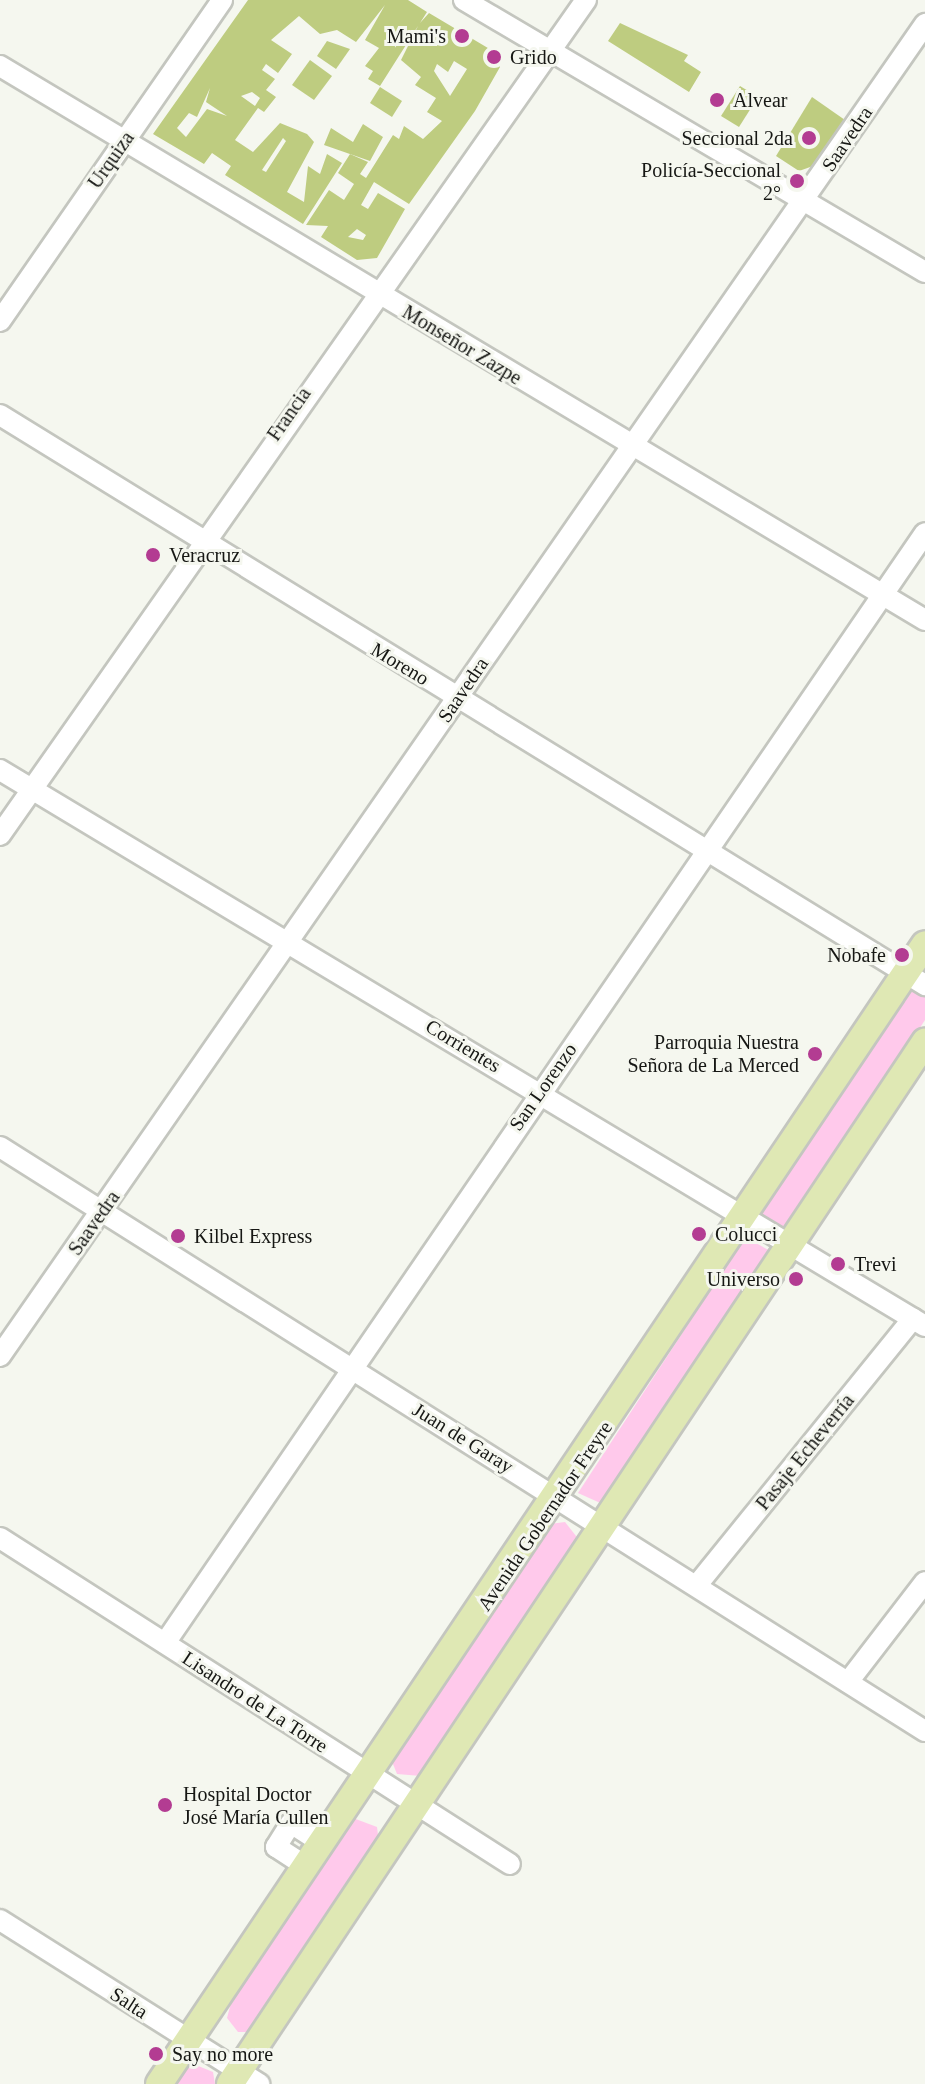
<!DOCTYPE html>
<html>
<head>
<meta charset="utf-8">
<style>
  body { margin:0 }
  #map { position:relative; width:925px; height:2084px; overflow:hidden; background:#f5f7ef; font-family:Georgia,serif }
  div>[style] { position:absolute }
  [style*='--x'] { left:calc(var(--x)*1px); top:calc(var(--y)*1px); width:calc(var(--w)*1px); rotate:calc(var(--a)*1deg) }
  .green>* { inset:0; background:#ffc9eb }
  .building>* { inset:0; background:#becc80 }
  .roads { filter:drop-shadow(2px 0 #c4c6bf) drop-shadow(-2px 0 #c4c6bf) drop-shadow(0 2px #c4c6bf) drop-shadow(0 -2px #c4c6bf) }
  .minor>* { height:20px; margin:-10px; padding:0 10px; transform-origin:10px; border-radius:10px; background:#fff }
  .major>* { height:26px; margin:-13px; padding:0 13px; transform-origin:13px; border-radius:13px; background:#dfe8b4 }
  .dots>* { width:22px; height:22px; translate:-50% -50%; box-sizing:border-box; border:4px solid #f5f7ef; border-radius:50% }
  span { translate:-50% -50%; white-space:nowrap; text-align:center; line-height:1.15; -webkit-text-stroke:6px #f5f7ef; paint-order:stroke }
  .poi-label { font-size:20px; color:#161714 }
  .right { translate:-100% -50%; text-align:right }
  .left { translate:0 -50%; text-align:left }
  .street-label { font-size:20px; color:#161714 }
</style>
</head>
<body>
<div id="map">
  <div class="green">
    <i style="clip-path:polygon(909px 989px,925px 997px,925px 1020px,787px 1231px,757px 1212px)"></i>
    <i style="clip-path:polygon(745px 1237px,772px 1252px,607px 1506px,578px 1493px)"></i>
    <i style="clip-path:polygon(565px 1522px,580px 1541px,421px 1776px,397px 1774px,391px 1759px,550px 1524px)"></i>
    <i style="clip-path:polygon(353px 1818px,377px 1827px,379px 1843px,255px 2032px,238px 2032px,227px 2018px,231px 2003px)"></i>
    <i style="clip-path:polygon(191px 2063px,213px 2072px,215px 2084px,172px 2084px)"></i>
  </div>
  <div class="building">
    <i style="clip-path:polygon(evenodd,248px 0,408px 0,427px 12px,420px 23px,429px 13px,498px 54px,500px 67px,475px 111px,409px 204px,374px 182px,361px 205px,368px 209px,378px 193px,405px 209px,377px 258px,357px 260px,321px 237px,328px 226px,306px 225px,329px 190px,344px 200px,354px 184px,338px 173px,350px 154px,368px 162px,360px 174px,366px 178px,393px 135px,399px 139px,404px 126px,423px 139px,442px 121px,427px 112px,436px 98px,415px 85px,421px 77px,401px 60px,418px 26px,380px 86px,368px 79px,373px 71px,365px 66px,379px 48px,365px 40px,385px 5px,356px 42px,337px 30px,320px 34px,299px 16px,271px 40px,292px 54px,278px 73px,266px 64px,262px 70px,275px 79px,266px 90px,276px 97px,264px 112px,258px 108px,235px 140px,253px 152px,280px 123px,307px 134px,314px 142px,287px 192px,304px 202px,308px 166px,320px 174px,327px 154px,342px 163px,303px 224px,225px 175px,231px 166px,212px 153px,204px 164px,153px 134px,248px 0,454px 61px,467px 69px,450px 96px,434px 71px,437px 64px,448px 72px,454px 61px,248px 0,210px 88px,206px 102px,227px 116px,207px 109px,186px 137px,177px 128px,189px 113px,197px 117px,210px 88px,248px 0,252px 92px,260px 98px,255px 106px,241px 96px,252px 92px,248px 0,283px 138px,286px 141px,266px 172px,262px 170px,283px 138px,248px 0,357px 229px,366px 235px,363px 240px,348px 237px,357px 229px)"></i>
    <i style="clip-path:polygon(620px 23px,688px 55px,684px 61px,701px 72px,689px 92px,608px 41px)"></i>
    <i style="clip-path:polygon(327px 41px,350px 49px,336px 69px,317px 56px)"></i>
    <i style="clip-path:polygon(310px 60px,332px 76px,314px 100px,292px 85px)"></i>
    <i style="clip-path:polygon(740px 86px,758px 97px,739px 127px,721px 116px)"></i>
    <i style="clip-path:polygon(380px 87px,402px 101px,392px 117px,370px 103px)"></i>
    <i style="clip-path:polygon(812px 97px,845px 120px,813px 166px,799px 171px,776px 156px)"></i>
    <i style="clip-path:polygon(363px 124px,383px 137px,370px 161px,324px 145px,331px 128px,353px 142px)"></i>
  </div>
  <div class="roads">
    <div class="minor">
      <i style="--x:464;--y:0;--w:535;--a:30.54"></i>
      <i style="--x:0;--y:66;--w:1078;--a:30.92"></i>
      <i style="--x:0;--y:321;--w:390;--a:-55.3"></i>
      <i style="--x:0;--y:415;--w:1087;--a:31.64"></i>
      <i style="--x:0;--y:770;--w:1079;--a:31.01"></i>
      <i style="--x:0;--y:835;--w:1020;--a:-54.94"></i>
      <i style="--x:0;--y:1147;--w:1094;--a:32.27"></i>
      <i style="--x:0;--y:1356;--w:1622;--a:-55.22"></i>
      <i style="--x:0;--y:1538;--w:605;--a:32.59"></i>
      <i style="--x:697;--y:1585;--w:343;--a:-51"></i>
      <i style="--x:165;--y:1643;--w:1345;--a:-55.6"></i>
      <i style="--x:848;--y:1682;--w:126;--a:-52.4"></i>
      <i style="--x:307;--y:1867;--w:37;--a:-147"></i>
      <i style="--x:276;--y:1847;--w:28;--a:-58"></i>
      <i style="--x:291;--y:1823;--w:38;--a:33"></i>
      <i style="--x:0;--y:1920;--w:307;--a:32.3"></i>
    </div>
    <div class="major">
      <i style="--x:159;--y:2084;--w:1373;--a:-56.1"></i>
      <i style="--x:230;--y:2084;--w:1253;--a:-56.3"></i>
    </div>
  </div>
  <div class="dots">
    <i style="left:462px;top:36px;background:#b33c92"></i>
    <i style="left:494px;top:57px;background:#b33c92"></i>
    <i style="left:717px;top:100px;background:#b33c92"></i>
    <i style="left:809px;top:138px;background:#b33c92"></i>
    <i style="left:797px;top:181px;background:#b33c92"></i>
    <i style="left:153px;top:555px;background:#b33c92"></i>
    <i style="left:902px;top:955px;background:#b33c92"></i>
    <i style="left:815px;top:1054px;background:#b33c92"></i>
    <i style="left:699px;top:1234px;background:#b33c92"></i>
    <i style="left:178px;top:1236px;background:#b33c92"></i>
    <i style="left:838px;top:1264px;background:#b33c92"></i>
    <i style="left:796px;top:1279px;background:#b33c92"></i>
    <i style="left:165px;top:1805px;background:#b33c92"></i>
    <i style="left:156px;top:2054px;background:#b33c92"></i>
  </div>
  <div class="poi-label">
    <span class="right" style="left:446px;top:36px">Mami's</span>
    <span class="left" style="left:510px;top:57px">Grido</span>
    <span class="left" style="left:733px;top:100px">Alvear</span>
    <span class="right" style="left:793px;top:138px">Seccional 2da</span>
    <span class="right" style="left:781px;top:182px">Policía-Seccional<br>2°</span>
    <span class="left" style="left:169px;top:555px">Veracruz</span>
    <span class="right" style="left:886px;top:955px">Nobafe</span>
    <span class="right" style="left:799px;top:1054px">Parroquia Nuestra<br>Señora de La Merced</span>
    <span class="left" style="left:715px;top:1234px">Colucci</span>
    <span class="left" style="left:194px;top:1236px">Kilbel Express</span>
    <span class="left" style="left:854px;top:1264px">Trevi</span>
    <span class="right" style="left:780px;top:1279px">Universo</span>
    <span class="left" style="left:183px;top:1806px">Hospital Doctor<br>José María Cullen</span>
    <span class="left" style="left:172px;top:2054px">Say no more</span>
  </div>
  <div class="street-label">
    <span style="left:847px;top:139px;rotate:-56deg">Saavedra</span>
    <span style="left:111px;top:160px;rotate:-55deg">Urquiza</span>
    <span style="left:462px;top:345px;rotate:31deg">Monseñor Zazpe</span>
    <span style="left:289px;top:414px;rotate:-55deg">Francia</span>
    <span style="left:400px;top:664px;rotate:31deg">Moreno</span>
    <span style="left:463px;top:690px;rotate:-56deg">Saavedra</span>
    <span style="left:463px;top:1046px;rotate:31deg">Corrientes</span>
    <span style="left:543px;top:1087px;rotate:-55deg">San Lorenzo</span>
    <span style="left:94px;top:1223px;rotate:-55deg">Saavedra</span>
    <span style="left:463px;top:1438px;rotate:32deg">Juan de Garay</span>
    <span style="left:805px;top:1452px;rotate:-51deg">Pasaje Echeverría</span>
    <span style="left:545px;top:1516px;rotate:-56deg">Avenida Gobernador Freyre</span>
    <span style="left:255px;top:1702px;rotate:33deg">Lisandro de La Torre</span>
    <span style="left:129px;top:2003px;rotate:33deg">Salta</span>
  </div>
</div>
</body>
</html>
